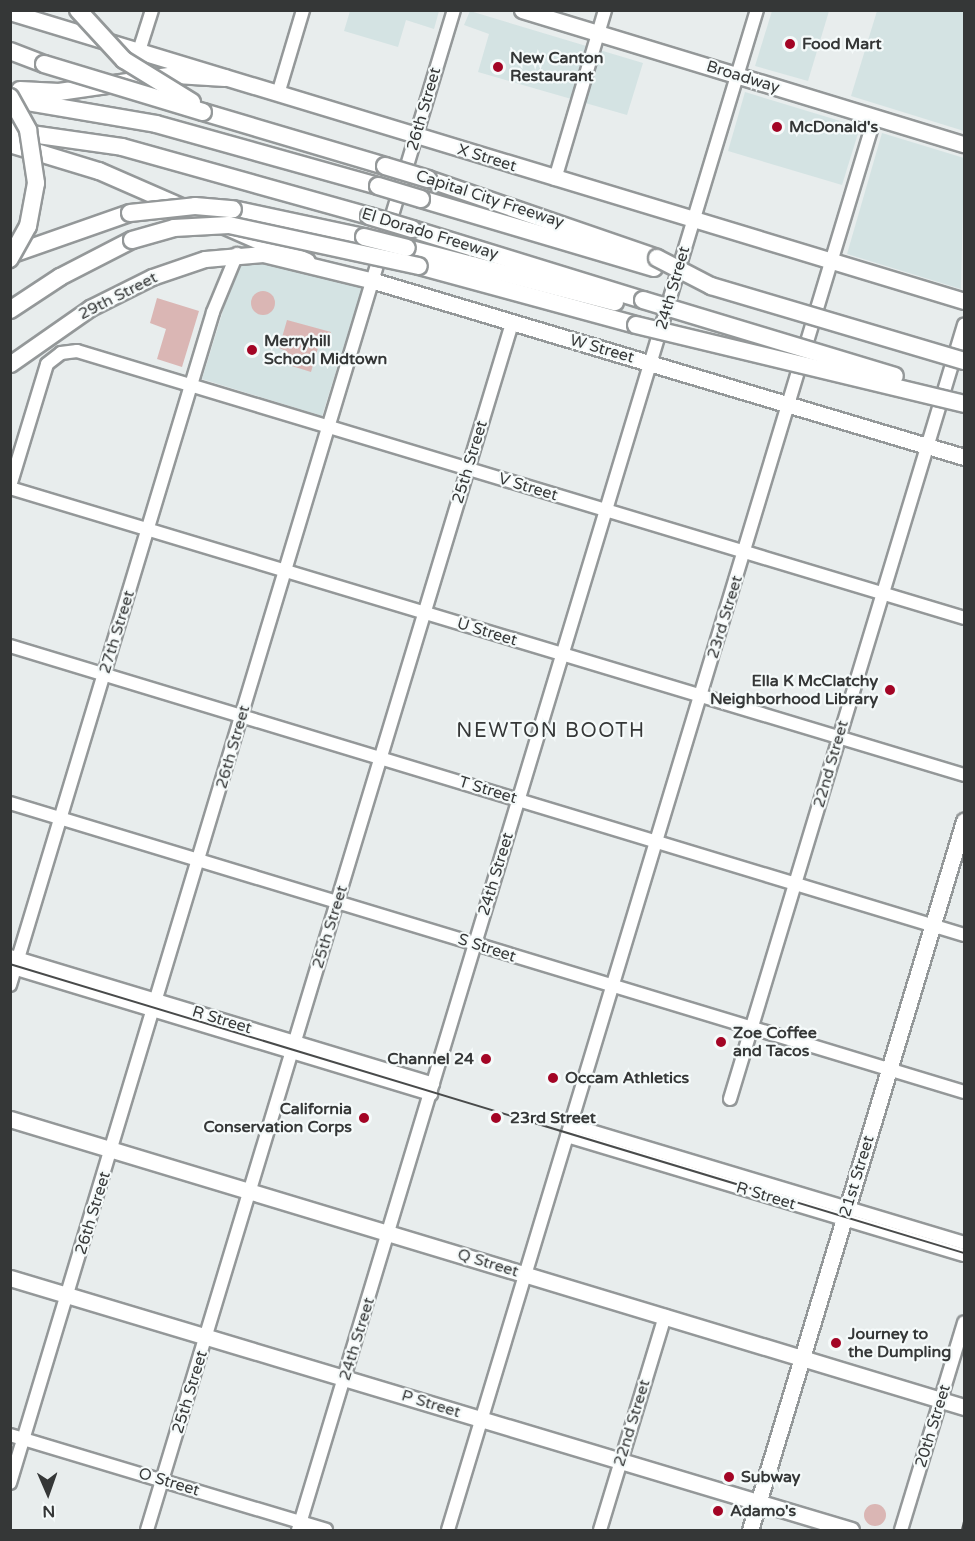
<!DOCTYPE html>
<html>
<head>
<meta charset="utf-8">
<style>
  body { margin:0 }
  #map { position:relative; width:975px; height:1541px; overflow:hidden; background:#e8eded; font-family:"Varela Round",sans-serif }
  div>[style] { position:absolute }
  [style*='--x'] { left:calc(var(--x)*1px); top:calc(var(--y)*1px); width:calc(var(--w)*1px); rotate:calc(var(--a)*1deg) }
  .built>* { inset:0; background:#d4e3e3 }
  .green>* { inset:0; background:#dab6b4 }
  .round { border-radius:50% }
  .roads { filter:drop-shadow(2px 0 #949899) drop-shadow(-2px 0 #949899) drop-shadow(0 2px #949899) drop-shadow(0 -2px #949899) }
  .minor>* { height:12px; margin:-6px; padding:0 6px; transform-origin:6px; border-radius:6px; background:#fff }
  .major>* { height:15px; margin:-7.5px; padding:0 7.5px; transform-origin:7.5px; border-radius:7.5px; background:#fff }
  .highway>* { height:16px; margin:-8px; padding:0 8px; transform-origin:8px; border-radius:8px; background:#fff }
  .tram>* { height:1.5px; margin:-0.75px; padding:0 0.75px; transform-origin:0.75px; border-radius:0.75px; background:#494b4b }
  .rail>* { height:2px; margin-top:-1px; transform-origin:0; background:repeating-linear-gradient(90deg,#494b4b 0 9px,transparent 0 13.5px) }
  .bridges { filter:drop-shadow(2px 0 #949899) drop-shadow(-2px 0 #949899) drop-shadow(0 2px #949899) drop-shadow(0 -2px #949899) }
  .highway-bridge>* { height:16px; margin:-8px; padding:0 8px; transform-origin:8px; border-radius:8px; background:#fff }
  .dots>* { width:16px; height:16px; translate:-50% -50%; box-sizing:border-box; border:3px solid #f5fafa; border-radius:50% }
  span { translate:-50% -50%; white-space:nowrap; text-align:center; line-height:1.15; -webkit-text-stroke:4.5px #f5fafa; paint-order:stroke }
  .poi-label { font-size:16px; color:#353737; font-weight:700 }
  .left { translate:0 -50%; text-align:left }
  .right { translate:-100% -50%; text-align:right }
  .street-label { font-size:16px; color:#353737 }
  .quarter-label { font-size:20px; color:#353737; letter-spacing:1.5px }
  .frame { position:absolute; inset:0; border:12px solid #353737; pointer-events:none }
  .north { position:absolute; left:18px; top:1463px; width:60px; height:60px; -webkit-text-stroke:4px #f5fafa; paint-order:stroke; rotate:178deg; font-size:16px; font-weight:700; line-height:24px; text-align:center; color:#353737 }
  .north::after { content:''; display:block; margin:auto; width:21px; height:27px; background:#353737; clip-path:polygon(50% 0,100% 100%,50% 72%,0 100%) }
</style>
</head>
<body>
<div id="map">
  <div class="built">
    <i style="clip-path:polygon(350px 11px,350px 10px,439px 11px,434px 29px,406px 20px,398px 47px,344px 31px)"></i>
    <i style="clip-path:polygon(470px 11px,643px 63px,627px 115px,478px 72px,489px 34px,464px 25px)"></i>
    <i style="clip-path:polygon(772px 11px,829px 11px,808px 81px,755px 66px)"></i>
    <i style="clip-path:polygon(877px 11px,964px 11px,964px 131px,851px 96px)"></i>
    <i style="clip-path:polygon(745px 92px,860px 127px,842px 185px,728px 151px)"></i>
    <i style="clip-path:polygon(882px 133px,964px 158px,961px 289px,847px 254px)"></i>
    <i style="clip-path:polygon(239px 259px,273px 261px,362px 288px,322px 416px,202px 379px)"></i>
  </div>
  <div class="green">
    <i class="round" style="left:251px;top:291px;width:24px;height:24px"></i>
    <i style="clip-path:polygon(157px 298px,199px 311px,182px 367px,157px 359px,166px 329px,150px 323px)"></i>
    <i style="clip-path:polygon(287px 320px,331px 332px,327px 345px,318px 348px,311px 372px,279px 362px,286px 351px,279px 348px)"></i>
    <i class="round" style="left:864px;top:1504px;width:22px;height:22px"></i>
  </div>
  <div class="roads">
    <div class="minor">
      <i style="--x:139;--y:51;--w:43;--a:-72.4"></i>
      <i style="--x:278;--y:94;--w:88;--a:-73.4"></i>
      <i style="--x:555;--y:179;--w:176;--a:-73.5"></i>
      <i style="--x:10;--y:486;--w:127;--a:-73.1"></i>
      <i style="--x:47;--y:364;--w:18;--a:-38"></i>
      <i style="--x:61;--y:353;--w:16;--a:-7"></i>
      <i style="--x:77;--y:351;--w:926;--a:16.75"></i>
      <i style="--x:10;--y:488;--w:996;--a:16.74"></i>
      <i style="--x:10;--y:646;--w:997;--a:16.85"></i>
      <i style="--x:10;--y:803;--w:997;--a:16.85"></i>
      <i style="--x:10;--y:956;--w:442;--a:16.8"></i>
      <i style="--x:10;--y:967;--w:440;--a:16.8"></i>
      <i style="--x:10;--y:985;--w:703;--a:-73.21"></i>
      <i style="--x:213;--y:312;--w:63;--a:-67.5"></i>
      <i style="--x:730;--y:1099;--w:809;--a:-73.18"></i>
      <i style="--x:571;--y:1125;--w:410;--a:16.7"></i>
      <i style="--x:567;--y:1136;--w:414;--a:16.7"></i>
      <i style="--x:10;--y:1435;--w:330;--a:16.7"></i>
      <i style="--x:10;--y:1483;--w:1538;--a:-73.23"></i>
      <i style="--x:147;--y:1530;--w:1261;--a:-73.17"></i>
      <i style="--x:298;--y:1530;--w:1588;--a:-73.2"></i>
      <i style="--x:448;--y:1530;--w:1476;--a:-73.19"></i>
      <i style="--x:600;--y:1530;--w:224;--a:-73.1"></i>
      <i style="--x:901;--y:1530;--w:217;--a:-73.1"></i>
    </div>
    <div class="major">
      <i style="--x:522;--y:10;--w:462;--a:16.9"></i>
      <i style="--x:10;--y:12;--w:997;--a:16.85"></i>
      <i style="--x:10;--y:364;--w:98;--a:-35"></i>
      <i style="--x:90;--y:308;--w:69;--a:-26.6"></i>
      <i style="--x:152;--y:277;--w:56;--a:-18.8"></i>
      <i style="--x:205;--y:259;--w:58;--a:-4.9"></i>
      <i style="--x:263;--y:254;--w:114;--a:13.7"></i>
      <i style="--x:374;--y:281;--w:616;--a:16.61"></i>
      <i style="--x:10;--y:1119;--w:997;--a:16.8"></i>
      <i style="--x:10;--y:1278;--w:878;--a:16.68"></i>
      <i style="--x:750;--y:1530;--w:741;--a:-73.2"></i>
    </div>
    <div class="highway">
      <i style="--x:10;--y:51;--w:36;--a:21"></i>
      <i style="--x:20;--y:90;--w:39;--a:3"></i>
      <i style="--x:59;--y:92;--w:118;--a:-8.3"></i>
      <i style="--x:176;--y:75;--w:49;--a:3.5"></i>
      <i style="--x:10;--y:99;--w:148;--a:9.7"></i>
      <i style="--x:156;--y:124;--w:230;--a:15.6"></i>
      <i style="--x:203;--y:112;--w:190;--a:16.5"></i>
      <i style="--x:10;--y:131;--w:113;--a:8.1"></i>
      <i style="--x:122;--y:147;--w:256;--a:15.6"></i>
      <i style="--x:10;--y:144;--w:93;--a:16.9"></i>
      <i style="--x:99;--y:171;--w:227;--a:23.6"></i>
      <i style="--x:428;--y:179;--w:242;--a:19"></i>
      <i style="--x:421;--y:199;--w:243;--a:16.5"></i>
      <i style="--x:233;--y:209;--w:134;--a:12.1"></i>
      <i style="--x:412;--y:229;--w:242;--a:17.1"></i>
      <i style="--x:407;--y:248;--w:215;--a:14.6"></i>
      <i style="--x:10;--y:255;--w:127;--a:-19.3"></i>
      <i style="--x:419;--y:266;--w:225;--a:15.2"></i>
      <i style="--x:10;--y:310;--w:60;--a:-33.4"></i>
      <i style="--x:60;--y:277;--w:81;--a:-27.2"></i>
    </div>
  </div>
  <div class="tram">
    <i style="--x:10;--y:964;--w:997;--a:16.85"></i>
  </div>
  <div class="rail">
    <i style="--x:962;--y:1530;--w:9;--a:-77"></i>
  </div>
  <div class="bridges">
    <div class="highway-bridge">
      <i style="--x:78;--y:10;--w:68;--a:47.4"></i>
      <i style="--x:124;--y:60;--w:80;--a:31.7"></i>
      <i style="--x:44;--y:64;--w:166;--a:16.8"></i>
      <i style="--x:10;--y:97;--w:38;--a:61"></i>
      <i style="--x:28;--y:130;--w:54;--a:81.4"></i>
      <i style="--x:36;--y:183;--w:44;--a:100.5"></i>
      <i style="--x:28;--y:226;--w:38;--a:119"></i>
      <i style="--x:385;--y:166;--w:45;--a:16.8"></i>
      <i style="--x:378;--y:186;--w:45;--a:16.8"></i>
      <i style="--x:130;--y:213;--w:65;--a:-6.1"></i>
      <i style="--x:195;--y:206;--w:38;--a:5"></i>
      <i style="--x:369;--y:216;--w:45;--a:16.8"></i>
      <i style="--x:364;--y:237;--w:44;--a:14.3"></i>
      <i style="--x:132;--y:240;--w:44;--a:-15.9"></i>
      <i style="--x:174;--y:228;--w:55;--a:-3.1"></i>
      <i style="--x:229;--y:225;--w:194;--a:12.2"></i>
      <i style="--x:657;--y:258;--w:61;--a:27.4"></i>
      <i style="--x:711;--y:286;--w:264;--a:16.5"></i>
      <i style="--x:643;--y:300;--w:263;--a:16.8"></i>
      <i style="--x:636;--y:325;--w:337;--a:13.5"></i>
    </div>
  </div>
  <div class="dots">
    <i style="left:790px;top:44px;background:#a30525"></i>
    <i style="left:498px;top:67px;background:#a30525"></i>
    <i style="left:777px;top:127px;background:#a30525"></i>
    <i style="left:252px;top:350px;background:#a30525"></i>
    <i style="left:890px;top:690px;background:#a30525"></i>
    <i style="left:721px;top:1042px;background:#a30525"></i>
    <i style="left:486px;top:1059px;background:#a30525"></i>
    <i style="left:553px;top:1078px;background:#a30525"></i>
    <i style="left:364px;top:1118px;background:#a30525"></i>
    <i style="left:496px;top:1118px;background:#a30525"></i>
    <i style="left:836px;top:1343px;background:#a30525"></i>
    <i style="left:729px;top:1477px;background:#a30525"></i>
    <i style="left:718px;top:1511px;background:#a30525"></i>
  </div>
  <div class="poi-label">
    <span class="left" style="left:802px;top:44px">Food Mart</span>
    <span class="left" style="left:510px;top:67px">New Canton<br>Restaurant</span>
    <span class="left" style="left:789px;top:127px">McDonald's</span>
    <span class="left" style="left:264px;top:350px">Merryhill<br>School Midtown</span>
    <span class="right" style="left:878px;top:690px">Ella K McClatchy<br>Neighborhood Library</span>
    <span class="left" style="left:733px;top:1042px">Zoe Coffee<br>and Tacos</span>
    <span class="right" style="left:474px;top:1059px">Channel 24</span>
    <span class="left" style="left:565px;top:1078px">Occam Athletics</span>
    <span class="right" style="left:352px;top:1118px">California<br>Conservation Corps</span>
    <span class="left" style="left:510px;top:1118px">23rd Street</span>
    <span class="left" style="left:848px;top:1343px">Journey to<br>the Dumpling</span>
    <span class="left" style="left:741px;top:1477px">Subway</span>
    <span class="left" style="left:730px;top:1511px">Adamo's</span>
  </div>
  <div class="street-label">
    <span style="left:743px;top:77px;rotate:17deg">Broadway</span>
    <span style="left:424px;top:109px;rotate:-74deg">26th Street</span>
    <span style="left:487px;top:158px;rotate:17deg">X Street</span>
    <span style="left:490px;top:199px;rotate:18deg">Capital City Freeway</span>
    <span style="left:430px;top:234px;rotate:17deg">El Dorado Freeway</span>
    <span style="left:673px;top:288px;rotate:-74deg">24th Street</span>
    <span style="left:118px;top:296px;rotate:-27deg">29th Street</span>
    <span style="left:602px;top:349px;rotate:16deg">W Street</span>
    <span style="left:470px;top:462px;rotate:-73deg">25th Street</span>
    <span style="left:528px;top:487px;rotate:17deg">V Street</span>
    <span style="left:725px;top:617px;rotate:-73deg">23rd Street</span>
    <span style="left:117px;top:632px;rotate:-73deg">27th Street</span>
    <span style="left:487px;top:632px;rotate:17deg">U Street</span>
    <span style="left:233px;top:747px;rotate:-74deg">26th Street</span>
    <span style="left:831px;top:764px;rotate:-74deg">22nd Street</span>
    <span style="left:488px;top:790px;rotate:17deg">T Street</span>
    <span style="left:496px;top:874px;rotate:-73deg">24th Street</span>
    <span style="left:330px;top:927px;rotate:-73deg">25th Street</span>
    <span style="left:487px;top:948px;rotate:18deg">S Street</span>
    <span style="left:222px;top:1020px;rotate:17deg">R Street</span>
    <span style="left:857px;top:1176px;rotate:-73deg">21st Street</span>
    <span style="left:766px;top:1196px;rotate:17deg">R Street</span>
    <span style="left:93px;top:1213px;rotate:-73deg">26th Street</span>
    <span style="left:488px;top:1263px;rotate:17deg">Q Street</span>
    <span style="left:357px;top:1339px;rotate:-73deg">24th Street</span>
    <span style="left:190px;top:1392px;rotate:-73deg">25th Street</span>
    <span style="left:431px;top:1404px;rotate:17deg">P Street</span>
    <span style="left:632px;top:1423px;rotate:-73deg">22nd Street</span>
    <span style="left:933px;top:1426px;rotate:-73deg">20th Street</span>
    <span style="left:169px;top:1482px;rotate:17deg">O Street</span>
  </div>
  <div class="quarter-label">
    <span style="left:551px;top:731px">NEWTON BOOTH</span>
  </div>
  <div class="frame"></div>
  <div class="north">N</div>
</div>
</body>
</html>
